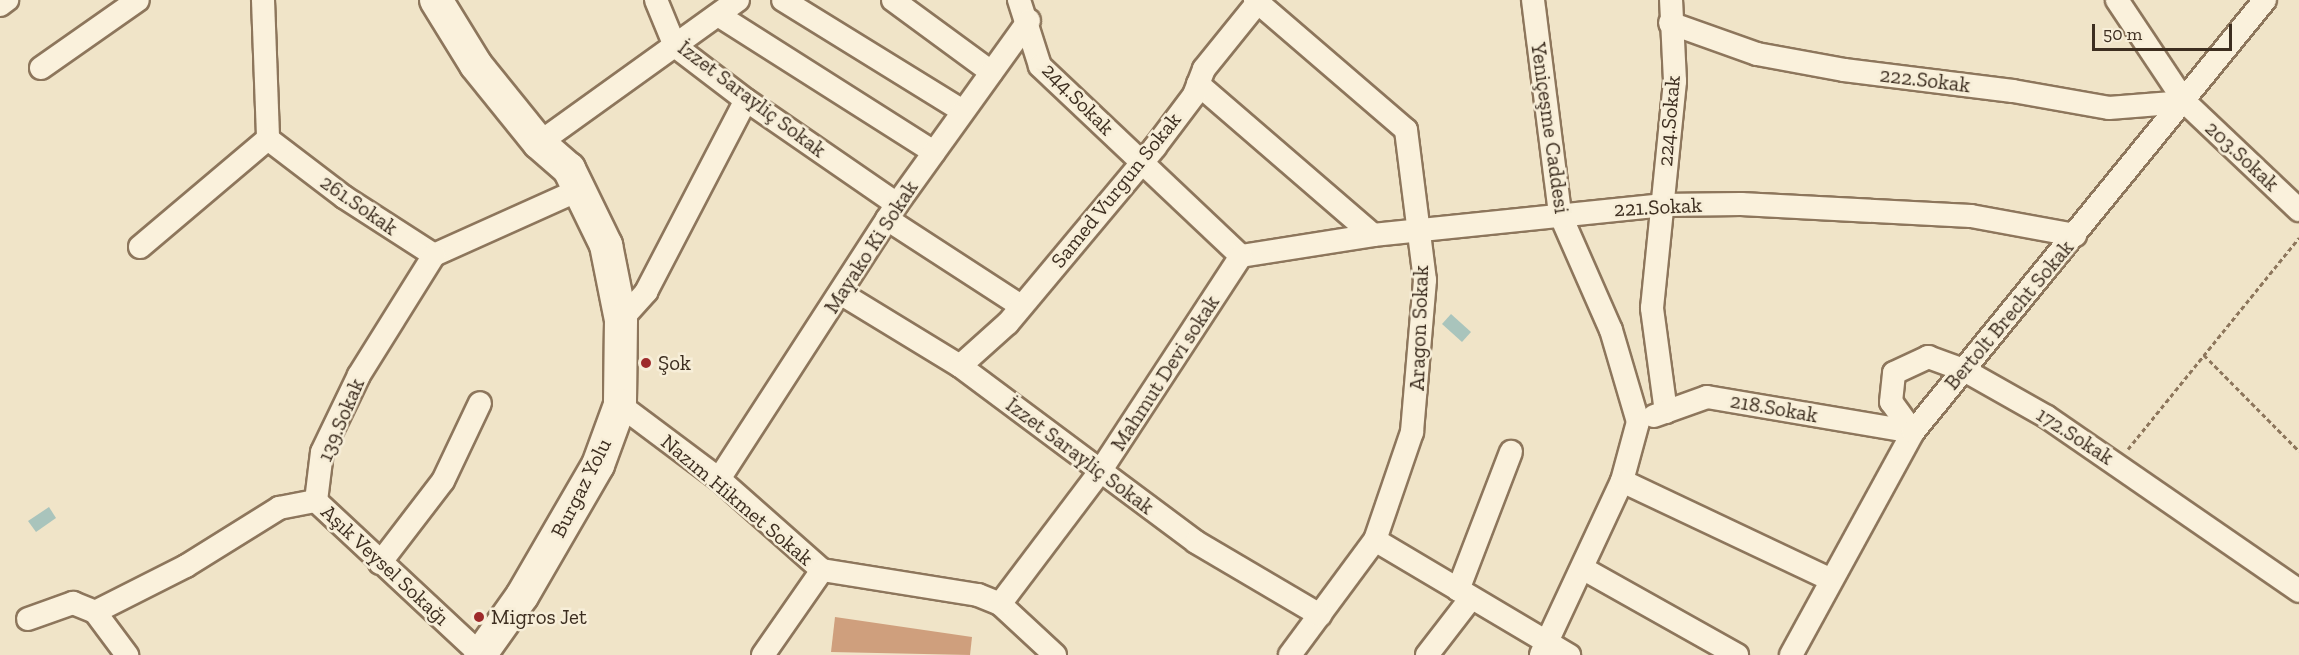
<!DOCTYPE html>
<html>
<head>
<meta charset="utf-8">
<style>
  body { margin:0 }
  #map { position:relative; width:2299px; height:655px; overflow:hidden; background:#f0e4c8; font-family:"Zilla Slab",serif }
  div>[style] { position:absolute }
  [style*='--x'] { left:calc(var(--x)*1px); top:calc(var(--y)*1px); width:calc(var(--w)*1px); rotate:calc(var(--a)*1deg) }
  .water>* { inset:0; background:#a9c4bc }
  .building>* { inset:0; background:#cf9f7d }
  .path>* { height:3px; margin-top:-1.5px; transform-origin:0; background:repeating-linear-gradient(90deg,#8d765c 0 4.5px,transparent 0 7.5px) }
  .roads { filter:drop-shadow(2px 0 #8d765c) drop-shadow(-2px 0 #8d765c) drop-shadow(0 2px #8d765c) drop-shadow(0 -2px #8d765c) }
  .street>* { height:22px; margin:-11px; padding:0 11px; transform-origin:11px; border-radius:11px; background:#faf1dc }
  .secondary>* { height:32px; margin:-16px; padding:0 16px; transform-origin:16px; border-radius:16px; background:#faf1dc }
  .dots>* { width:16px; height:16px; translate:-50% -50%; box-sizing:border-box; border:3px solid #f7eed8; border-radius:50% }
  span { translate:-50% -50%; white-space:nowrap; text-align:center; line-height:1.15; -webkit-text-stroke:5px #f7eed8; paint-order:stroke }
  .street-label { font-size:21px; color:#3d2e20 }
  .poi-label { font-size:21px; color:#3d2e20 }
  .left { translate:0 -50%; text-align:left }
  .scale { position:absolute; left:2092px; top:24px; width:140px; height:27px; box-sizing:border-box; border:3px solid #3d2e20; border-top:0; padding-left:8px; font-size:18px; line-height:21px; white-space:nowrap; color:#3d2e20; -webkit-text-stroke:4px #f7eed8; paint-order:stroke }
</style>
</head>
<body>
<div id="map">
  <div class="water">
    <i style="clip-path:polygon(1451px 314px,1471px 332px,1462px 342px,1442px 324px)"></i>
    <i style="clip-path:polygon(49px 507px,56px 518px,36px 532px,28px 521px)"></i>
  </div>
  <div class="building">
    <i style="clip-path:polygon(835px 617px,972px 637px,970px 655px,831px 652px)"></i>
  </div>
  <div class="path">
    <i style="--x:2204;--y:355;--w:135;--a:45.3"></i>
    <i style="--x:2128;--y:449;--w:272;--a:-51"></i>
  </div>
  <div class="roads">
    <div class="street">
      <i style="--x:263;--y:0;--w:139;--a:87.9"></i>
      <i style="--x:268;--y:139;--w:96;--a:37.3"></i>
      <i style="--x:344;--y:197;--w:107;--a:32.8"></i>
      <i style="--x:434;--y:255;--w:161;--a:-24.2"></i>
      <i style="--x:656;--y:0;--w:50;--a:67.6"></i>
      <i style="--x:675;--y:46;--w:89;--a:37.3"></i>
      <i style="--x:746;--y:100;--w:183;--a:34.6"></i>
      <i style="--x:783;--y:0;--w:211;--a:31.7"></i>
      <i style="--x:893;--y:0;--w:122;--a:36.3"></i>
      <i style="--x:1019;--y:0;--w:69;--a:72.3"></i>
      <i style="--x:1040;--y:66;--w:277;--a:43.4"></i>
      <i style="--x:1255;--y:0;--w:199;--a:40.7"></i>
      <i style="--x:1406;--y:130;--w:151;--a:82.8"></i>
      <i style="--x:1425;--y:280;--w:153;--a:94.9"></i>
      <i style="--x:1412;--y:432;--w:114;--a:108.9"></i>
      <i style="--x:1375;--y:540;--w:143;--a:126.5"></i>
      <i style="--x:1533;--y:0;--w:216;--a:82.8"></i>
      <i style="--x:1560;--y:214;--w:127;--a:66.3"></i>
      <i style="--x:1611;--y:330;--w:96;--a:73.6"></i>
      <i style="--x:1638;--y:422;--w:61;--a:105.2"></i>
      <i style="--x:1622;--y:481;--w:192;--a:115"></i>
      <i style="--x:2117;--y:0;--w:123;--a:56.3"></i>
      <i style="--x:2185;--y:102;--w:157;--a:43.5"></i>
      <i style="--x:0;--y:5;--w:9;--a:-36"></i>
      <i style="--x:718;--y:15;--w:256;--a:32.4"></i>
      <i style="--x:1670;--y:23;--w:92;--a:19.6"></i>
      <i style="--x:1757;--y:54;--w:88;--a:10.4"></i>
      <i style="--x:1844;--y:70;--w:170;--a:7.1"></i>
      <i style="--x:2013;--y:91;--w:97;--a:10"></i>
      <i style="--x:2109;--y:108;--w:76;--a:-4.5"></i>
      <i style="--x:41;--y:68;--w:118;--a:-35"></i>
      <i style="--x:1198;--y:84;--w:231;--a:40.8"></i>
      <i style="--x:539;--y:143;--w:245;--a:-35.7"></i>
      <i style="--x:887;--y:219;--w:160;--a:33"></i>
      <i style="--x:140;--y:247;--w:167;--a:-40.2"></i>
      <i style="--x:1241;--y:256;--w:134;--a:-9"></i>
      <i style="--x:1373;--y:235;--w:290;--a:-5.9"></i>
      <i style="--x:1661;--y:205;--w:80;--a:-0.7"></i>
      <i style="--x:1741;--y:204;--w:230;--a:3"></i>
      <i style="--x:1971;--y:216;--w:106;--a:10.4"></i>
      <i style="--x:842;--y:294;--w:138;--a:31.4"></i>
      <i style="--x:960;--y:366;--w:294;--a:36.7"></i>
      <i style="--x:1196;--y:542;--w:144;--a:30.5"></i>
      <i style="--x:621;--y:320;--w:38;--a:-48"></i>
      <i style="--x:646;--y:292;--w:216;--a:-62.5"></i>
      <i style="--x:960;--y:366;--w:64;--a:-41.9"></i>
      <i style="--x:1008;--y:323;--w:229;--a:-50.1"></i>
      <i style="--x:1155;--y:147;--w:65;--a:-53.1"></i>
      <i style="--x:1194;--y:95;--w:28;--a:-69"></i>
      <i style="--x:1204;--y:69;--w:86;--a:-51.1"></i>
      <i style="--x:620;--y:405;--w:124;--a:36.8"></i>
      <i style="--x:719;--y:479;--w:137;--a:41.5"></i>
      <i style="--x:822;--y:570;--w:158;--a:9.1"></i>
      <i style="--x:978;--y:595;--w:24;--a:22"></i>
      <i style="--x:1000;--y:604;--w:75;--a:42.8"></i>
      <i style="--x:1666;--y:412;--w:105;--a:-97.7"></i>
      <i style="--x:1652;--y:308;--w:228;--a:-84.2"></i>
      <i style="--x:1675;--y:81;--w:81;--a:-92.8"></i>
      <i style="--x:1654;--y:416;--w:56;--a:-19.7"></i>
      <i style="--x:1707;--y:397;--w:209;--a:9.6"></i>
      <i style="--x:1913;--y:432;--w:37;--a:-126"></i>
      <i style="--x:1891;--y:402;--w:29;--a:-84"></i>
      <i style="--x:1894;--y:373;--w:38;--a:-25"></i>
      <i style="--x:1928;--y:357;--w:38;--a:20"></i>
      <i style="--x:1964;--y:370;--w:95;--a:29.5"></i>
      <i style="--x:2047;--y:417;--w:306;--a:34.6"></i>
      <i style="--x:719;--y:479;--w:328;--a:-57.1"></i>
      <i style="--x:897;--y:204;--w:226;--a:-54.3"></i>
      <i style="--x:1622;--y:481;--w:231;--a:25.3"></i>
      <i style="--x:316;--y:501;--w:49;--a:-83"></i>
      <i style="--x:322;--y:452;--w:85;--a:-64.3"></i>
      <i style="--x:359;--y:375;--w:142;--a:-58"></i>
      <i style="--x:316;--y:501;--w:224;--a:43"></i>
      <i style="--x:1375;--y:540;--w:226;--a:30.7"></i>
      <i style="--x:380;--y:563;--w:103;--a:-52.5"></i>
      <i style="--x:443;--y:481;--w:86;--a:-64.6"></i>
      <i style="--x:1582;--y:568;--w:178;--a:29.3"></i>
      <i style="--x:1458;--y:590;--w:148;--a:-69"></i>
      <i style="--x:1000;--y:604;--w:164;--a:-52.9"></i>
      <i style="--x:1099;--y:473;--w:259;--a:-56.8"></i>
      <i style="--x:95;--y:612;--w:102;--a:-26.8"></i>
      <i style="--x:186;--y:566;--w:110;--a:-31.9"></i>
      <i style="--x:279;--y:508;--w:38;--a:-11"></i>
      <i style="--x:95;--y:612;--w:54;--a:53.3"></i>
      <i style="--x:28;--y:619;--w:48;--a:-19.6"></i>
      <i style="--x:73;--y:603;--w:24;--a:22"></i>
      <i style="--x:763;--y:655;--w:103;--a:-55.2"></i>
      <i style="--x:1427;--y:655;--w:72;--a:-52.3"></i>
      <i style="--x:1791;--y:655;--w:254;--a:-61.3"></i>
      <i style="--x:1913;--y:432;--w:557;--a:-50.83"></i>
    </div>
    <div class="secondary">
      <i style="--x:436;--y:0;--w:76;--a:58.4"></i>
      <i style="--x:476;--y:65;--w:100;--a:51.1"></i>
      <i style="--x:539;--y:143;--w:40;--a:41"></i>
      <i style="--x:569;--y:169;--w:85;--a:64"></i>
      <i style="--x:606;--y:245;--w:76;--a:78.7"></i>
      <i style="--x:621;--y:320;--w:85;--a:90.7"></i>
      <i style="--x:620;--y:405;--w:64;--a:110.1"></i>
      <i style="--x:598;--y:465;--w:151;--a:120.1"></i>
      <i style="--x:522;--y:596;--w:72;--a:125.4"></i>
    </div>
  </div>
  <div class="dots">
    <i style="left:646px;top:363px;background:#9e2a2b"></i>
    <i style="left:479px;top:617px;background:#9e2a2b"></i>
  </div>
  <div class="street-label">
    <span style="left:1925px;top:80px;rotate:7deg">222.Sokak</span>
    <span style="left:752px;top:99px;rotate:37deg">İzzet Sarayliç Sokak</span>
    <span style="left:1078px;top:99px;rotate:45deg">244.Sokak</span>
    <span style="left:1669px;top:121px;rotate:-85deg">224.Sokak</span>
    <span style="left:1550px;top:128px;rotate:82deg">Yeniçeşme Caddesi</span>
    <span style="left:2242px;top:156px;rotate:43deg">203.Sokak</span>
    <span style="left:1116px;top:190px;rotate:-51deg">Samed Vurgun Sokak</span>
    <span style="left:359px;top:205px;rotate:35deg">261.Sokak</span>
    <span style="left:1658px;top:207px;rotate:-3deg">221.Sokak</span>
    <span style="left:871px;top:247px;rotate:-57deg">Mayako Ki Sokak</span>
    <span style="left:2009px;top:315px;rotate:-50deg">Bertolt Brecht Sokak</span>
    <span style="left:1419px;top:328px;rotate:-88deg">Aragon Sokak</span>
    <span style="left:1165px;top:373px;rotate:-57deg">Mahmut Devi sokak</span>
    <span style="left:1774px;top:408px;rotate:10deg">218.Sokak</span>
    <span style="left:341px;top:420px;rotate:-67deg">139.Sokak</span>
    <span style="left:2075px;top:436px;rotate:33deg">172.Sokak</span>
    <span style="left:1080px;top:456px;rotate:37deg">İzzet Sarayliç Sokak</span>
    <span style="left:581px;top:488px;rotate:-63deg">Burgaz Yolu</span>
    <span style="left:737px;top:500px;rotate:40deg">Nazım Hikmet Sokak</span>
    <span style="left:385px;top:565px;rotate:43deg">Aşık Veysel Sokağı</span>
  </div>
  <div class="poi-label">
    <span class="left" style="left:658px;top:363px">Şok</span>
    <span class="left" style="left:491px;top:617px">Migros Jet</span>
  </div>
  <div class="scale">50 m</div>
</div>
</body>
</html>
